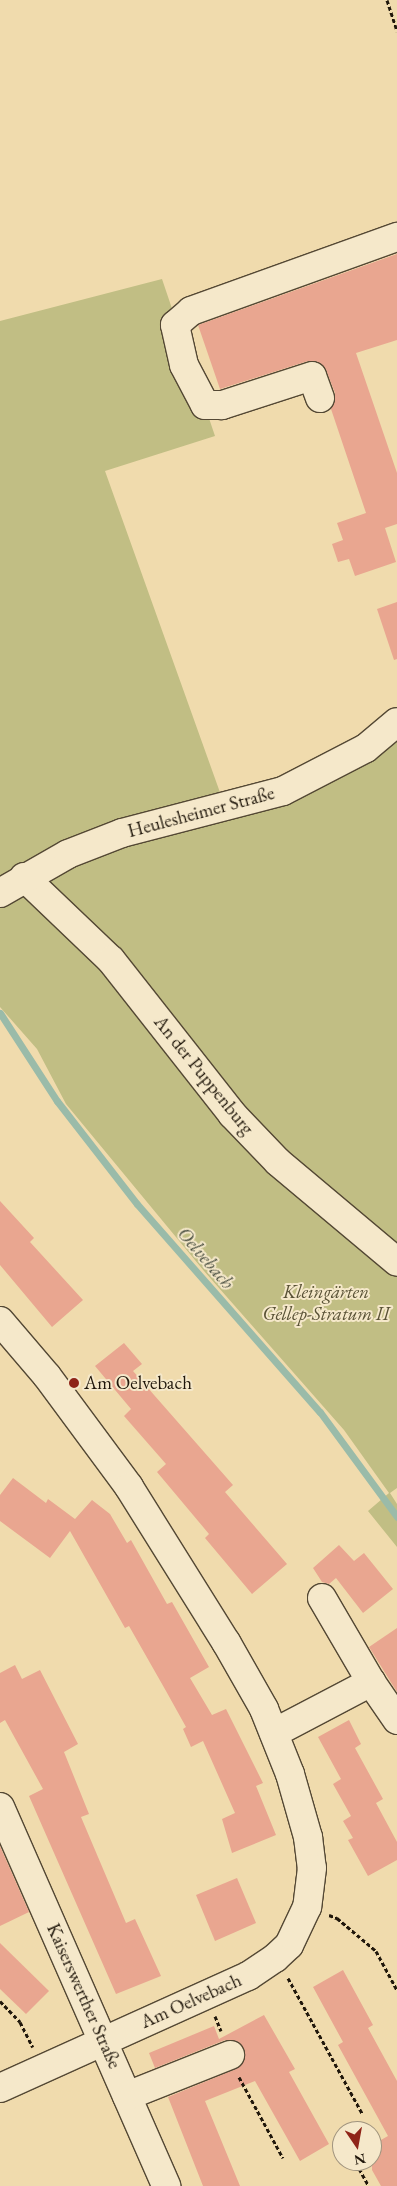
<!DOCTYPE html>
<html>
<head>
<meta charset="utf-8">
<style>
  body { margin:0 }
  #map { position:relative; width:397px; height:2186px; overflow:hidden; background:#f0dbad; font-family:"EB Garamond",serif }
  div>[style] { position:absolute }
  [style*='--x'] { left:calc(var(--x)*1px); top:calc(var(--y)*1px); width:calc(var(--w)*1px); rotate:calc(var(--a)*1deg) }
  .green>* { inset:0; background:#c1be84 }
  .stream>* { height:7px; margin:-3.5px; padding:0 3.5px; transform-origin:3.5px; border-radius:3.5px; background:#9abba9 }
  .building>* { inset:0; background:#e9a690 }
  .path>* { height:3px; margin-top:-1.5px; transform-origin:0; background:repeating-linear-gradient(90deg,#20170b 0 4px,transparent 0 6.5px) }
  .roads { filter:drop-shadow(1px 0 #544834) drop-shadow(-1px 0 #544834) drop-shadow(0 1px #544834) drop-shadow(0 -1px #544834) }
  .minor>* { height:28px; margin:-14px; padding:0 14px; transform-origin:14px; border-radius:14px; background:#f5e8ca }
  .dots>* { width:14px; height:14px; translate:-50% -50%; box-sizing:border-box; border:2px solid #f5e8ca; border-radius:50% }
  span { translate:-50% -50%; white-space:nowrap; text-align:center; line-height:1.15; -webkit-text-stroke:4px #f5e8ca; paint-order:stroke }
  .street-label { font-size:19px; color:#20170b }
  .park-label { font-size:19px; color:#585135; font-style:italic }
  .poi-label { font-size:19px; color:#20170b }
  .left { translate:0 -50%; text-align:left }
  .water-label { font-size:20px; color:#4b5042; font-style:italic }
  .north { position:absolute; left:332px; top:2121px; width:50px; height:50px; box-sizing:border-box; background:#f5e8ca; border:1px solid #a0947e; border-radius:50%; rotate:168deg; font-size:14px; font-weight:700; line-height:20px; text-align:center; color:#20170b }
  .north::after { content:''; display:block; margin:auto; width:18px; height:22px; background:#8f2418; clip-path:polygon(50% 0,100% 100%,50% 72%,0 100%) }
</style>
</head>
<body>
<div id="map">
  <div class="green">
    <i style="clip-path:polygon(162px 279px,215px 436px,105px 471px,227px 812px,309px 793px,376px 753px,397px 735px,397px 1488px,390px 1493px,397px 1504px,397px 1547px,368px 1511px,389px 1493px,344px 1430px,204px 1271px,66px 1104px,37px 1049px,0 1007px,0 321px)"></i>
  </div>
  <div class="stream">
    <i style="--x:0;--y:1013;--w:105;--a:57.1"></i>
    <i style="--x:57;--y:1101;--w:130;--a:52.2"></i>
    <i style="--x:137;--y:1204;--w:277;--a:48.7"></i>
    <i style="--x:320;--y:1412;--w:130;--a:53.7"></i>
  </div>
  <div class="building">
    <i style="clip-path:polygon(397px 254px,397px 340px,356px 353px,397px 473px,397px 524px,385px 528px,396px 562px,355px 576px,349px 559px,338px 562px,332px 544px,343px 540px,337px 523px,366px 513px,331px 409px,335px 393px,326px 370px,316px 361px,308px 361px,220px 389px,198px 325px)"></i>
    <i style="clip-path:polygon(397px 602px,397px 659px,394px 660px,377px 609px)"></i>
    <i style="clip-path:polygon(0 1201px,34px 1238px,30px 1242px,83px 1300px,52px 1327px,0 1265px)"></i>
    <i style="clip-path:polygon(124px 1343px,142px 1364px,133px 1371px,233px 1485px,225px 1492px,287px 1564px,252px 1594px,205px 1538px,209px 1534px,157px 1472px,166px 1464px,124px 1416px,131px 1409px,95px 1366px)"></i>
    <i style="clip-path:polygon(13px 1478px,46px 1503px,48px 1499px,75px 1519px,92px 1500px,110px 1514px,127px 1543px,131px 1540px,167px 1604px,172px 1602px,209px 1667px,190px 1678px,212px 1715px,226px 1709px,263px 1783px,256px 1786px,276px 1835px,232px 1853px,222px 1819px,235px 1813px,203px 1741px,191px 1747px,183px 1729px,186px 1727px,166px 1691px,129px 1626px,125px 1628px,70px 1531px,50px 1558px,0 1521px,0 1495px)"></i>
    <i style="clip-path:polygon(339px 1545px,354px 1561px,364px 1553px,393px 1589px,363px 1613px,336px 1578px,329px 1584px,322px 1582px,313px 1568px)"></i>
    <i style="clip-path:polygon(397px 1628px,397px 1692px,369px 1647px)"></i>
    <i style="clip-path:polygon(15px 1665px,22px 1679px,40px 1670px,78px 1744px,64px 1752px,89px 1814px,81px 1817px,126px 1923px,135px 1919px,161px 1976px,116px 1994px,29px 1796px,43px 1789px,5px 1720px,0 1723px,0 1673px)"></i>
    <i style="clip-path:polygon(349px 1720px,361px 1744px,355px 1748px,383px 1799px,376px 1803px,397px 1842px,397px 1860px,368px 1876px,348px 1840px,353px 1838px,343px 1821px,351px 1816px,333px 1784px,341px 1779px,318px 1737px)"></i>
    <i style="clip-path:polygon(0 1846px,29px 1912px,0 1926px)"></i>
    <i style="clip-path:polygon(237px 1878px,256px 1923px,215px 1941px,196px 1895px)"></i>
    <i style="clip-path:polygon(0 1943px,49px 1991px,26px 2014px,0 1989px)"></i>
    <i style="clip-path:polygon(343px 1970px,373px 2025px,368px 2028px,397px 2081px,397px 2186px,381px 2186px,372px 2170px,372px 2145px,388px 2136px,338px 2045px,343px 2042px,313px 1987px)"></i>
    <i style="clip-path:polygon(264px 2015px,295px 2069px,289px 2072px,329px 2144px,300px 2161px,255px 2081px,205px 2101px,240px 2186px,203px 2186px,168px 2097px,236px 2069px,245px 2058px,244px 2049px,239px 2042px,225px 2040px,155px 2068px,149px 2053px,214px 2026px,219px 2039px)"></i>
  </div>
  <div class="path">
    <i style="--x:387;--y:0;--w:33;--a:72"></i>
    <i style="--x:329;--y:1915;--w:9;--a:21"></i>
    <i style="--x:337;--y:1918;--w:51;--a:40.2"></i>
    <i style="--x:376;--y:1951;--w:44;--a:61.7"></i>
    <i style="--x:288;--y:1978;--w:154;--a:61.3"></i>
    <i style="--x:0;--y:2001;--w:29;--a:46"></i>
    <i style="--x:20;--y:2022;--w:28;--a:63"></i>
    <i style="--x:215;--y:2016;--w:16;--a:68"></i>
    <i style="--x:239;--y:2077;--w:92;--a:61.5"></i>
    <i style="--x:356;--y:2163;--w:26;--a:61"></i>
  </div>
  <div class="roads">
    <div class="minor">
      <i style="--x:320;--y:398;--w:23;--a:-110"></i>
      <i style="--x:312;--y:376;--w:95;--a:162.1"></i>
      <i style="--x:222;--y:405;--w:17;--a:180"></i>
      <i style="--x:205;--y:405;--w:45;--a:-117.7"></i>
      <i style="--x:184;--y:365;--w:41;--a:-102.7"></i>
      <i style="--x:175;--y:325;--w:21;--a:-41"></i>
      <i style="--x:191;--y:311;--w:219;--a:-19.8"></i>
      <i style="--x:24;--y:877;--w:120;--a:43.7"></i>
      <i style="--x:111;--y:960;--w:196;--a:51.8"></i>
      <i style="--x:232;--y:1114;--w:66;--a:46.2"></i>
      <i style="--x:278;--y:1162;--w:155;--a:40"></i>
      <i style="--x:0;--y:893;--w:78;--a:-29.8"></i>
      <i style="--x:68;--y:854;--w:58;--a:-21.3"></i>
      <i style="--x:122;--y:833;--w:166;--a:-14.6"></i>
      <i style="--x:283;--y:791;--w:93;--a:-27.4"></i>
      <i style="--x:366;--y:748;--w:40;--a:-40"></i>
      <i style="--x:0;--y:1321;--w:72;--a:49.5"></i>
      <i style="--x:47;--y:1376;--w:138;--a:53.5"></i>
      <i style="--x:129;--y:1487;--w:183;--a:58"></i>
      <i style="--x:226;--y:1642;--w:77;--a:60.4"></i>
      <i style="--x:264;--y:1709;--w:70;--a:68.2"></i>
      <i style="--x:290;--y:1774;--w:66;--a:74.1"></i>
      <i style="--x:308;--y:1837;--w:31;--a:83"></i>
      <i style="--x:312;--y:1868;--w:39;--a:97"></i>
      <i style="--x:307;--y:1907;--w:42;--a:115.3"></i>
      <i style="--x:289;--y:1945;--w:19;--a:137"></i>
      <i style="--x:275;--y:1958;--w:32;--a:146"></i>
      <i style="--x:248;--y:1976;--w:272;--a:155.7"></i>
      <i style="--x:322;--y:1598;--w:97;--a:59.7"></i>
      <i style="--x:274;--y:1733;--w:110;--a:-27.7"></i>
      <i style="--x:371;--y:1682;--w:46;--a:55.6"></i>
      <i style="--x:0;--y:1807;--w:414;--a:66.3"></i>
      <i style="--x:127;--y:2096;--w:111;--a:-21.7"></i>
    </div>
  </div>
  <div class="dots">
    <i style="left:74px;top:1383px;background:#8f2418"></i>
  </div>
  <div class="street-label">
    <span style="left:201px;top:812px;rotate:-15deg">Heulesheimer Straße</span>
    <span style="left:204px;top:1075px;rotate:51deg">An der Puppenburg</span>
    <span style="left:84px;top:1996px;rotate:66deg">Kaiserswerther Straße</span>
    <span style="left:191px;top:2001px;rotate:-24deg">Am Oelvebach</span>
  </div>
  <div class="park-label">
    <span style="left:326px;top:1303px">Kleingärten<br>Gellep-Stratum II</span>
  </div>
  <div class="poi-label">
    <span class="left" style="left:84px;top:1383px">Am Oelvebach</span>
  </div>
  <div class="water-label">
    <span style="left:206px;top:1258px;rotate:49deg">Oelvebach</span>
  </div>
  <div class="north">N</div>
</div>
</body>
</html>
